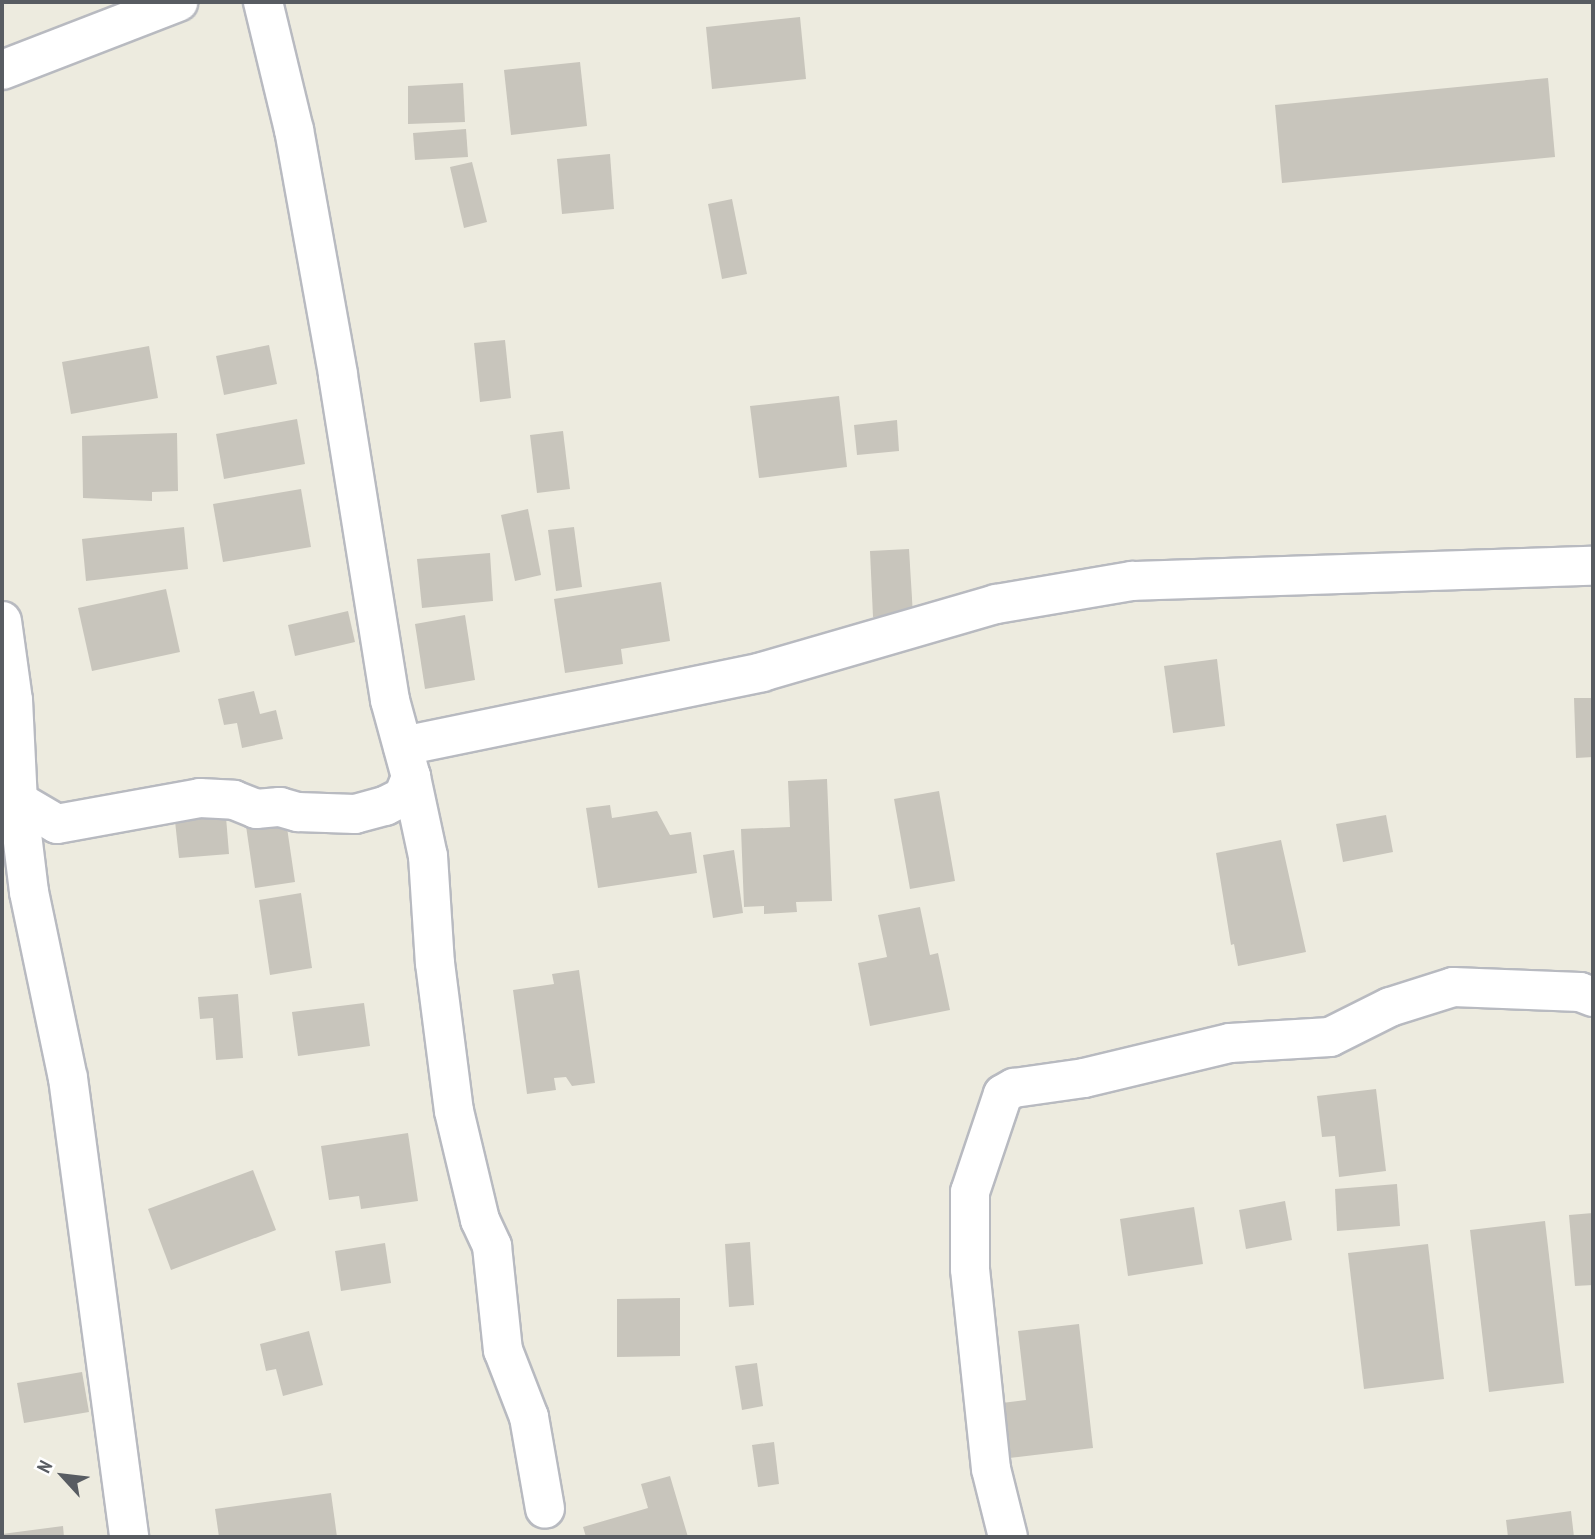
<!DOCTYPE html>
<html>
<head>
<meta charset="utf-8">
<style>
  body { margin:0 }
  #map { position:relative; width:1595px; height:1539px; overflow:hidden; background:#edebdf; font-family:"PT Sans Narrow",sans-serif }
  div>[style] { position:absolute }
  [style*='--x'] { left:calc(var(--x)*1px); top:calc(var(--y)*1px); width:calc(var(--w)*1px); rotate:calc(var(--a)*1deg) }
  .building>* { inset:0; background:#c8c5bc }
  .roads { filter:drop-shadow(2px 0 #b8bac0) drop-shadow(-2px 0 #b8bac0) drop-shadow(0 2px #b8bac0) drop-shadow(0 -2px #b8bac0) }
  .minor>* { height:38px; margin:-19px; padding:0 19px; transform-origin:19px; border-radius:19px; background:#fff }
  span { translate:-50% -50%; white-space:nowrap; text-align:center; line-height:1.15; -webkit-text-stroke:7px #fff; paint-order:stroke }
  .frame { position:absolute; inset:0; border:4px solid #585c62; pointer-events:none }
  .north { position:absolute; left:28px; top:1441px; width:70px; height:70px; -webkit-text-stroke:5px #fff; paint-order:stroke; rotate:297deg; font-size:19px; font-weight:700; line-height:28px; text-align:center; color:#585c62 }
  .north::after { content:''; display:block; margin:auto; width:24px; height:32px; background:#585c62; clip-path:polygon(50% 0,100% 100%,50% 72%,0 100%) }
</style>
</head>
<body>
<div id="map">
  <div class="building">
    <i style="clip-path:polygon(800px 17px,806px 79px,712px 89px,706px 27px)"></i>
    <i style="clip-path:polygon(580px 62px,587px 126px,511px 135px,504px 70px)"></i>
    <i style="clip-path:polygon(1548px 78px,1555px 157px,1282px 183px,1275px 105px)"></i>
    <i style="clip-path:polygon(463px 83px,465px 122px,408px 124px,408px 86px)"></i>
    <i style="clip-path:polygon(466px 129px,468px 157px,415px 160px,413px 133px)"></i>
    <i style="clip-path:polygon(610px 154px,614px 209px,562px 214px,557px 159px)"></i>
    <i style="clip-path:polygon(472px 162px,487px 222px,464px 228px,450px 167px)"></i>
    <i style="clip-path:polygon(732px 199px,747px 274px,722px 279px,708px 204px)"></i>
    <i style="clip-path:polygon(505px 340px,511px 398px,480px 402px,474px 343px)"></i>
    <i style="clip-path:polygon(269px 345px,277px 384px,224px 395px,216px 356px)"></i>
    <i style="clip-path:polygon(149px 346px,158px 398px,71px 414px,62px 362px)"></i>
    <i style="clip-path:polygon(839px 396px,847px 467px,759px 478px,750px 406px)"></i>
    <i style="clip-path:polygon(297px 419px,305px 464px,224px 479px,216px 434px)"></i>
    <i style="clip-path:polygon(897px 420px,899px 451px,857px 455px,854px 425px)"></i>
    <i style="clip-path:polygon(563px 431px,570px 489px,537px 493px,530px 435px)"></i>
    <i style="clip-path:polygon(177px 433px,178px 491px,152px 492px,152px 501px,83px 498px,82px 436px)"></i>
    <i style="clip-path:polygon(301px 489px,311px 547px,223px 562px,213px 504px)"></i>
    <i style="clip-path:polygon(528px 509px,541px 575px,515px 581px,501px 515px)"></i>
    <i style="clip-path:polygon(184px 527px,188px 569px,86px 581px,82px 539px)"></i>
    <i style="clip-path:polygon(574px 527px,582px 587px,556px 591px,548px 530px)"></i>
    <i style="clip-path:polygon(909px 549px,913px 615px,873px 617px,870px 551px)"></i>
    <i style="clip-path:polygon(490px 553px,493px 601px,422px 608px,417px 559px)"></i>
    <i style="clip-path:polygon(661px 582px,670px 641px,621px 649px,623px 664px,565px 673px,554px 599px)"></i>
    <i style="clip-path:polygon(166px 589px,180px 652px,92px 671px,78px 608px)"></i>
    <i style="clip-path:polygon(348px 611px,355px 642px,295px 656px,288px 625px)"></i>
    <i style="clip-path:polygon(465px 615px,475px 680px,425px 689px,415px 624px)"></i>
    <i style="clip-path:polygon(1217px 659px,1225px 726px,1173px 733px,1164px 666px)"></i>
    <i style="clip-path:polygon(254px 691px,260px 714px,276px 710px,283px 739px,242px 748px,237px 723px,224px 725px,218px 699px)"></i>
    <i style="clip-path:polygon(1574px 698px,1593px 698px,1593px 757px,1576px 758px)"></i>
    <i style="clip-path:polygon(827px 779px,832px 901px,796px 902px,797px 912px,764px 914px,764px 906px,744px 907px,741px 829px,790px 827px,788px 781px)"></i>
    <i style="clip-path:polygon(939px 791px,955px 881px,910px 889px,894px 799px)"></i>
    <i style="clip-path:polygon(610px 805px,612px 818px,657px 811px,670px 835px,691px 832px,697px 873px,598px 888px,586px 808px)"></i>
    <i style="clip-path:polygon(285px 814px,295px 882px,255px 888px,245px 819px)"></i>
    <i style="clip-path:polygon(1386px 815px,1393px 852px,1343px 862px,1336px 824px)"></i>
    <i style="clip-path:polygon(226px 817px,229px 854px,179px 858px,175px 821px)"></i>
    <i style="clip-path:polygon(1281px 840px,1306px 952px,1238px 966px,1234px 944px,1231px 945px,1216px 853px)"></i>
    <i style="clip-path:polygon(734px 850px,743px 913px,713px 918px,703px 855px)"></i>
    <i style="clip-path:polygon(301px 893px,312px 968px,270px 975px,259px 900px)"></i>
    <i style="clip-path:polygon(920px 907px,930px 955px,938px 953px,950px 1010px,870px 1026px,858px 963px,887px 957px,878px 915px)"></i>
    <i style="clip-path:polygon(579px 970px,595px 1083px,572px 1086px,566px 1077px,554px 1078px,556px 1090px,527px 1094px,513px 990px,554px 984px,552px 974px)"></i>
    <i style="clip-path:polygon(238px 994px,243px 1058px,216px 1060px,213px 1018px,200px 1019px,198px 997px)"></i>
    <i style="clip-path:polygon(364px 1003px,370px 1046px,298px 1056px,292px 1012px)"></i>
    <i style="clip-path:polygon(1376px 1089px,1386px 1171px,1339px 1177px,1335px 1136px,1322px 1137px,1317px 1096px)"></i>
    <i style="clip-path:polygon(408px 1133px,418px 1201px,361px 1209px,359px 1196px,329px 1200px,321px 1146px)"></i>
    <i style="clip-path:polygon(253px 1170px,276px 1230px,171px 1270px,148px 1209px)"></i>
    <i style="clip-path:polygon(1397px 1184px,1400px 1226px,1337px 1231px,1335px 1189px)"></i>
    <i style="clip-path:polygon(1285px 1201px,1292px 1240px,1246px 1249px,1239px 1210px)"></i>
    <i style="clip-path:polygon(1194px 1207px,1203px 1264px,1128px 1276px,1120px 1219px)"></i>
    <i style="clip-path:polygon(1593px 1213px,1593px 1285px,1575px 1286px,1569px 1215px)"></i>
    <i style="clip-path:polygon(1545px 1221px,1564px 1383px,1489px 1392px,1470px 1230px)"></i>
    <i style="clip-path:polygon(750px 1242px,754px 1305px,729px 1307px,725px 1244px)"></i>
    <i style="clip-path:polygon(385px 1243px,391px 1283px,341px 1291px,335px 1251px)"></i>
    <i style="clip-path:polygon(1428px 1244px,1444px 1379px,1364px 1389px,1348px 1253px)"></i>
    <i style="clip-path:polygon(680px 1298px,680px 1356px,617px 1357px,617px 1299px)"></i>
    <i style="clip-path:polygon(1079px 1324px,1093px 1448px,1009px 1458px,1002px 1403px,1026px 1400px,1018px 1331px)"></i>
    <i style="clip-path:polygon(309px 1331px,323px 1385px,283px 1396px,276px 1369px,266px 1371px,260px 1344px)"></i>
    <i style="clip-path:polygon(757px 1363px,763px 1406px,742px 1410px,735px 1366px)"></i>
    <i style="clip-path:polygon(82px 1372px,89px 1412px,24px 1423px,17px 1383px)"></i>
    <i style="clip-path:polygon(774px 1442px,779px 1484px,758px 1487px,752px 1445px)"></i>
    <i style="clip-path:polygon(670px 1476px,688px 1537px,586px 1537px,583px 1527px,648px 1508px,641px 1484px)"></i>
    <i style="clip-path:polygon(331px 1493px,337px 1537px,219px 1537px,215px 1509px)"></i>
    <i style="clip-path:polygon(1571px 1511px,1574px 1537px,1508px 1537px,1506px 1520px)"></i>
    <i style="clip-path:polygon(63px 1526px,64px 1537px,2px 1537px,2px 1534px)"></i>
  </div>
  <div class="roads">
    <div class="minor">
      <i style="--x:2;--y:70;--w:189;--a:-21.1"></i>
      <i style="--x:2;--y:621;--w:80;--a:82.1"></i>
      <i style="--x:13;--y:700;--w:101;--a:87.2"></i>
      <i style="--x:18;--y:801;--w:92;--a:83.1"></i>
      <i style="--x:29;--y:892;--w:190;--a:78.2"></i>
      <i style="--x:68;--y:1078;--w:463;--a:82.4"></i>
      <i style="--x:403;--y:746;--w:367;--a:-11.6"></i>
      <i style="--x:762;--y:672;--w:244;--a:-16.2"></i>
      <i style="--x:996;--y:604;--w:138;--a:-9.6"></i>
      <i style="--x:1132;--y:581;--w:461;--a:-1.9"></i>
      <i style="--x:411;--y:777;--w:81;--a:77.9"></i>
      <i style="--x:428;--y:856;--w:107;--a:86.3"></i>
      <i style="--x:435;--y:963;--w:149;--a:82.7"></i>
      <i style="--x:454;--y:1111;--w:112;--a:76.6"></i>
      <i style="--x:480;--y:1220;--w:29;--a:65"></i>
      <i style="--x:492;--y:1246;--w:105;--a:84"></i>
      <i style="--x:503;--y:1350;--w:72;--a:68.8"></i>
      <i style="--x:529;--y:1417;--w:93;--a:80.1"></i>
      <i style="--x:18;--y:801;--w:45;--a:30.5"></i>
      <i style="--x:57;--y:824;--w:145;--a:-10.3"></i>
      <i style="--x:200;--y:798;--w:34;--a:3"></i>
      <i style="--x:234;--y:800;--w:24;--a:22"></i>
      <i style="--x:256;--y:809;--w:24;--a:-5"></i>
      <i style="--x:280;--y:807;--w:19;--a:16"></i>
      <i style="--x:298;--y:812;--w:57;--a:2"></i>
      <i style="--x:355;--y:814;--w:31;--a:-15"></i>
      <i style="--x:385;--y:806;--w:20;--a:-27"></i>
      <i style="--x:403;--y:797;--w:22;--a:-68"></i>
      <i style="--x:411;--y:777;--w:80;--a:-105.3"></i>
      <i style="--x:390;--y:700;--w:330;--a:-99.1"></i>
      <i style="--x:338;--y:374;--w:248;--a:-100.2"></i>
      <i style="--x:294;--y:130;--w:132;--a:-103.6"></i>
      <i style="--x:1008;--y:1537;--w:70;--a:-104"></i>
      <i style="--x:991;--y:1469;--w:201;--a:-96"></i>
      <i style="--x:970;--y:1269;--w:77;--a:-90"></i>
      <i style="--x:970;--y:1192;--w:103;--a:-71.4"></i>
      <i style="--x:1003;--y:1094;--w:13;--a:-29"></i>
      <i style="--x:1014;--y:1088;--w:71;--a:-8.1"></i>
      <i style="--x:1084;--y:1078;--w:150;--a:-13.5"></i>
      <i style="--x:1230;--y:1043;--w:100;--a:-3.4"></i>
      <i style="--x:1330;--y:1037;--w:67;--a:-26.6"></i>
      <i style="--x:1390;--y:1007;--w:66;--a:-17.6"></i>
      <i style="--x:1453;--y:987;--w:127;--a:2.3"></i>
      <i style="--x:1580;--y:992;--w:14;--a:21"></i>
    </div>
  </div>
  <div class="frame"></div>
  <div class="north">N</div>
</div>
</body>
</html>
